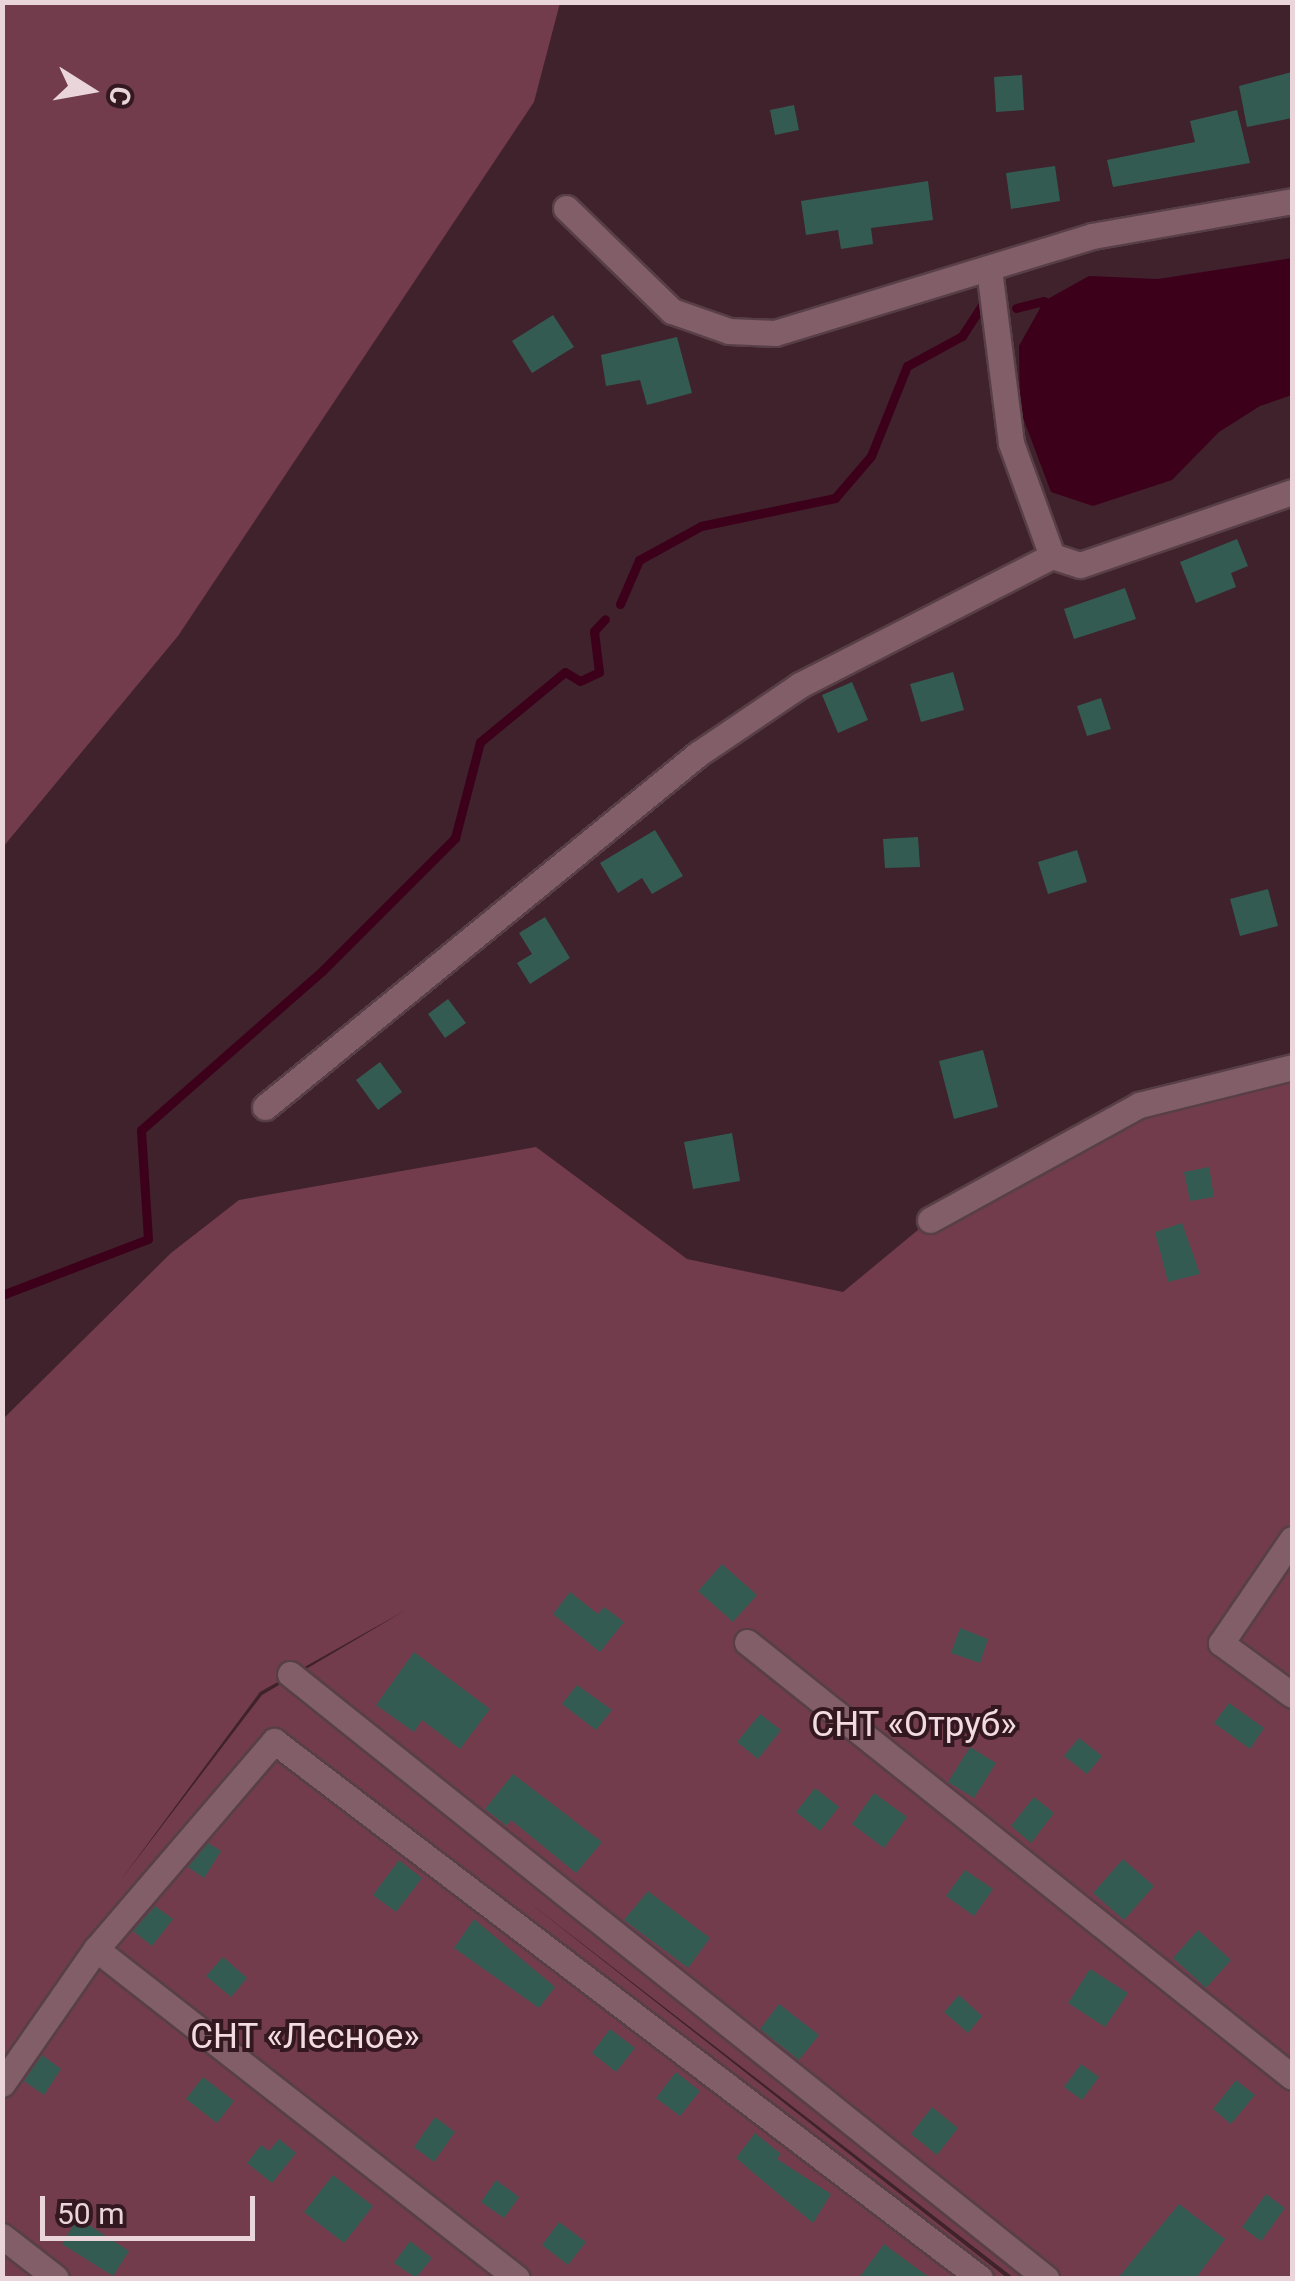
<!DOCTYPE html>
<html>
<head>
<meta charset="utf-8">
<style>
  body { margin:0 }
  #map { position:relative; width:1295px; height:2281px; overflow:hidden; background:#3f222b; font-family:Roboto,sans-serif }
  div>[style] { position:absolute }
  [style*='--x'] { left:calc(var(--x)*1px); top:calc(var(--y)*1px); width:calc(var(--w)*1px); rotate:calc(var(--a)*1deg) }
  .green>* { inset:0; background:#723c4d }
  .water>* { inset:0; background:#3d001a }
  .stream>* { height:9px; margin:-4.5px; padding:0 4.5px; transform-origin:4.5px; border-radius:4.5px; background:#3d001a }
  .building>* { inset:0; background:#345b52 }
  .roads { filter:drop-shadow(2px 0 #583f47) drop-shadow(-2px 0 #583f47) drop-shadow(0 2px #583f47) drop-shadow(0 -2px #583f47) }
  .minor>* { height:25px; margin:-12.5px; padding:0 12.5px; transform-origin:12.5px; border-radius:12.5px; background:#815e68 }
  span { translate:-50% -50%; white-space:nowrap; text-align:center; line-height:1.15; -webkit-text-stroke:8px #341821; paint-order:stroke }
  .park-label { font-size:35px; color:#f2dce1 }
  .frame { position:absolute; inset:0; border:5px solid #ead5da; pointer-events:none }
  .north { position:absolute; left:40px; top:40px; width:100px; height:100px; -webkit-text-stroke:8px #341821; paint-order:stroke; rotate:101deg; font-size:28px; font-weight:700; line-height:40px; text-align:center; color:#ead5da }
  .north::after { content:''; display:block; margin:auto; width:35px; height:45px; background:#ead5da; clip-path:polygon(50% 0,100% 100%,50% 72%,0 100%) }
  .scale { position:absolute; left:40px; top:2196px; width:215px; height:45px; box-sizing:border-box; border:5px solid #ead5da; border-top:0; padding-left:12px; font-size:30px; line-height:35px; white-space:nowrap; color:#ead5da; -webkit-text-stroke:8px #341821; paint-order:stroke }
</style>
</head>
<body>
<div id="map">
  <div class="green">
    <i style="clip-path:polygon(3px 2px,560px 3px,534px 102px,178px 636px,3px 847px)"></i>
    <i style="clip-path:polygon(evenodd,1292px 1067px,1292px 2278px,1014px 2278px,526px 1900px,1007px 2278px,3px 2278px,3px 1419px,171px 1253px,239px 1200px,536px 1147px,687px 1259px,843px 1292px,930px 1220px,1139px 1105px,1292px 1067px,406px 1610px,262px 1695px,120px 1881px,260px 1692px,406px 1610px)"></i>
  </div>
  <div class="water">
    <i style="clip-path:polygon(1292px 258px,1292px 395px,1260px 406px,1219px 432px,1172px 480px,1093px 506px,1051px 492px,1020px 410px,1019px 346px,1044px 301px,1089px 276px,1158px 279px)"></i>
  </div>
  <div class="stream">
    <i style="--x:1016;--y:308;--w:29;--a:-14"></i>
    <i style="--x:620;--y:604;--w:48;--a:-66.6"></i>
    <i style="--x:639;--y:560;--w:71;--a:-28.7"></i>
    <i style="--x:701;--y:526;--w:137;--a:-11.8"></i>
    <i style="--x:835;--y:498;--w:55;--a:-49.4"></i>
    <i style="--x:871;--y:456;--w:97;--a:-68.2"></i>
    <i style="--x:907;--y:366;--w:63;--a:-28.6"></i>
    <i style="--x:962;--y:336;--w:35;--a:-57"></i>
    <i style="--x:2;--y:1295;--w:156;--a:-21"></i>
    <i style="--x:148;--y:1239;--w:109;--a:-93.7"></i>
    <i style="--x:141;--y:1130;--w:242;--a:-41.3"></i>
    <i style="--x:323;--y:970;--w:187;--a:-45"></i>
    <i style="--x:455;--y:838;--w:99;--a:-75.4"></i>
    <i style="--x:480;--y:742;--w:110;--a:-39.5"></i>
    <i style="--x:565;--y:672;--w:17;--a:31"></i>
    <i style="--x:580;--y:681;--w:21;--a:-25"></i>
    <i style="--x:599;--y:672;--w:41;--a:-97"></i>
    <i style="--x:594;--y:631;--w:16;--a:-47"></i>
  </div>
  <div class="building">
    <i style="clip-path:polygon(1292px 72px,1292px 118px,1247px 127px,1239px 86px)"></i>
    <i style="clip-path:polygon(1022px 75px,1024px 110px,996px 112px,994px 77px)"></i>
    <i style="clip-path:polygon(794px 105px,799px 130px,775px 135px,770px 110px)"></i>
    <i style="clip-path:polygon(1237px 110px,1250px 163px,1113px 187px,1107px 160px,1195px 142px,1190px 121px)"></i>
    <i style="clip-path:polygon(1055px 166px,1060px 201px,1011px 209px,1006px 173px)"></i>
    <i style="clip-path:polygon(928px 181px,933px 220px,871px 228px,873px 244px,841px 249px,838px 230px,806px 235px,801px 201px)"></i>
    <i style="clip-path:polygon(553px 315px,574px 347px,532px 373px,512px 341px)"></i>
    <i style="clip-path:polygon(677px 337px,692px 393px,647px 405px,640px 380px,606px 386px,601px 355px)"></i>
    <i style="clip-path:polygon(1237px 539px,1248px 566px,1231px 573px,1236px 587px,1196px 603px,1180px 562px)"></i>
    <i style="clip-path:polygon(1125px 588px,1136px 619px,1074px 639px,1064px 609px)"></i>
    <i style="clip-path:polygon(953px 672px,964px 710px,921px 722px,910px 684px)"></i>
    <i style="clip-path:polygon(852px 682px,868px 720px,838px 733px,822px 695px)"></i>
    <i style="clip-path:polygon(1101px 698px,1111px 729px,1087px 736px,1077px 706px)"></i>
    <i style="clip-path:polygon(655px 830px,683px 876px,652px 894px,642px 878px,618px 893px,600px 863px)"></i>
    <i style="clip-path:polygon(918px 837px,920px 867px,885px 868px,883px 839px)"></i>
    <i style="clip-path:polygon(1077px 850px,1087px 882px,1048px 894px,1038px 862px)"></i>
    <i style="clip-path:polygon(1268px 889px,1278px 926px,1240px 936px,1230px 899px)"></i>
    <i style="clip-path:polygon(545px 917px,570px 958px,530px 984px,517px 963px,532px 954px,519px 933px)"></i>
    <i style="clip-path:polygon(448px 999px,466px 1023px,445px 1038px,428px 1014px)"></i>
    <i style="clip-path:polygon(983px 1050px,998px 1107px,954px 1119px,939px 1061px)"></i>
    <i style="clip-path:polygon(380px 1062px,402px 1092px,378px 1110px,356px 1080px)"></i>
    <i style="clip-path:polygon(732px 1133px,740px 1181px,693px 1189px,684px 1142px)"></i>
    <i style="clip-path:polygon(1209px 1167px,1214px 1197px,1190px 1201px,1184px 1172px)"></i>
    <i style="clip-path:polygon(1182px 1223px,1200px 1274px,1168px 1282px,1155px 1232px)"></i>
    <i style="clip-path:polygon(722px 1564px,757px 1595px,733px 1622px,698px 1591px)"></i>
    <i style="clip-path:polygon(570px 1592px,598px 1614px,604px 1607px,624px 1622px,600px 1652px,553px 1614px)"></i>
    <i style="clip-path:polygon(960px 1628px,988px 1639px,980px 1663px,951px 1653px)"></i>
    <i style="clip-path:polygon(414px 1652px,490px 1709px,460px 1749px,422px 1720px,414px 1732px,376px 1705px)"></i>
    <i style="clip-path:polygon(577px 1685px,612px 1710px,596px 1730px,562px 1704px)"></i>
    <i style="clip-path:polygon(1229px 1703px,1264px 1728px,1250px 1749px,1214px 1723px)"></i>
    <i style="clip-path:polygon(760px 1714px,781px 1730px,758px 1759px,737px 1742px)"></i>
    <i style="clip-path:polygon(1079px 1738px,1102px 1756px,1087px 1774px,1064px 1756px)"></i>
    <i style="clip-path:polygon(970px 1747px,996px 1763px,974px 1798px,948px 1782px)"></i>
    <i style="clip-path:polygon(513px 1774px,602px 1842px,576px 1873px,511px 1820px,507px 1826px,485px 1809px)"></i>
    <i style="clip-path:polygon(815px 1788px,839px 1807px,820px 1831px,796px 1812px)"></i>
    <i style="clip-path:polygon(874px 1793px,907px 1817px,884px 1848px,852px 1824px)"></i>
    <i style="clip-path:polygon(1034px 1797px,1054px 1813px,1031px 1843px,1011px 1826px)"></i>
    <i style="clip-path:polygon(208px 1843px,221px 1851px,204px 1878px,188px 1867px)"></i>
    <i style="clip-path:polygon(1123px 1859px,1154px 1886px,1124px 1920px,1093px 1893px)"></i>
    <i style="clip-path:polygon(399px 1860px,422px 1878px,396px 1912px,373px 1895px)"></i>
    <i style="clip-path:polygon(965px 1870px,993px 1889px,974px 1916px,946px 1896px)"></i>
    <i style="clip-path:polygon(648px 1891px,710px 1938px,688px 1968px,624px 1920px)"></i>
    <i style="clip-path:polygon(155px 1906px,173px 1919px,152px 1946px,133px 1931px)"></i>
    <i style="clip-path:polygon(474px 1919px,555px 1987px,539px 2008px,454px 1948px)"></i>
    <i style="clip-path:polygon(1198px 1930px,1231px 1960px,1206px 1988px,1173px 1958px)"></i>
    <i style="clip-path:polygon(223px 1957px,247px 1978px,231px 1997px,206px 1976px)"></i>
    <i style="clip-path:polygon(1090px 1969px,1128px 1993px,1105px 2027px,1068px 2003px)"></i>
    <i style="clip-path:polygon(959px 1995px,982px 2016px,968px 2033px,944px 2012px)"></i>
    <i style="clip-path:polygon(779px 2004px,819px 2035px,799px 2060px,760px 2029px)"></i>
    <i style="clip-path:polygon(610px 2029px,635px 2048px,616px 2072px,592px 2053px)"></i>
    <i style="clip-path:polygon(42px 2055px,61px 2069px,44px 2095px,24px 2081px)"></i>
    <i style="clip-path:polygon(1081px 2064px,1099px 2077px,1082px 2100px,1064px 2087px)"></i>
    <i style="clip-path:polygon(676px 2072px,700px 2091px,680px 2116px,656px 2098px)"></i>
    <i style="clip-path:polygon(203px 2077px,234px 2101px,217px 2123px,186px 2099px)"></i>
    <i style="clip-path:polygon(1236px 2080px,1255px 2095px,1231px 2124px,1213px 2109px)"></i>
    <i style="clip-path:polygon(932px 2107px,958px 2128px,937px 2155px,911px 2134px)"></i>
    <i style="clip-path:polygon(435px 2117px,455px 2132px,434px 2162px,414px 2147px)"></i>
    <i style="clip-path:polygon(755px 2133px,781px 2154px,777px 2159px,831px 2194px,813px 2223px,736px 2158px)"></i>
    <i style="clip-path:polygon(279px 2139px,296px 2153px,272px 2183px,247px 2163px,261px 2145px,269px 2151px)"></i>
    <i style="clip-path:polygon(333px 2175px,373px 2206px,344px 2243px,304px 2212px)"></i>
    <i style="clip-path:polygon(496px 2180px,519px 2197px,504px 2218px,481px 2202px)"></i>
    <i style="clip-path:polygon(1266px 2194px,1285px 2208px,1261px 2241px,1242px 2227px)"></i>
    <i style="clip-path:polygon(1179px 2204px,1225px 2239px,1196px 2278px,1118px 2278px)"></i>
    <i style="clip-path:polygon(78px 2218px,129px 2251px,113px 2276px,62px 2244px)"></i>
    <i style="clip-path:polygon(559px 2222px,586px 2242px,568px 2265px,542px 2245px)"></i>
    <i style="clip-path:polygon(410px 2241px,432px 2258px,416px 2278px,394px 2263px)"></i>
    <i style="clip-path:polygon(884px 2244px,930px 2278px,859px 2278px)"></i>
  </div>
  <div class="roads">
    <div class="minor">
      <i style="--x:566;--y:208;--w:148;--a:44.2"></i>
      <i style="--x:672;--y:311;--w:60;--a:19.3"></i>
      <i style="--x:729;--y:331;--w:46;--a:2.5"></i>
      <i style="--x:775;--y:333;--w:332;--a:-17"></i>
      <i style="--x:1092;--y:236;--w:203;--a:-9.9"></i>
      <i style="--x:989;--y:269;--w:175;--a:82.8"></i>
      <i style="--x:1011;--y:443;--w:120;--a:70.1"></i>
      <i style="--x:1052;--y:556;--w:29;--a:18"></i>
      <i style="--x:1080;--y:565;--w:224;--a:-19"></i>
      <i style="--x:265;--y:1107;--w:559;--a:-39.19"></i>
      <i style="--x:698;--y:754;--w:123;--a:-34.1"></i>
      <i style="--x:800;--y:685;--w:283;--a:-27.1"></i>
      <i style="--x:930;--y:1220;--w:239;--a:-28.8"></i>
      <i style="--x:1139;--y:1105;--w:158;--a:-13.9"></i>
      <i style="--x:1292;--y:1539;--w:126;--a:124.3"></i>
      <i style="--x:1221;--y:1643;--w:88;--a:36.2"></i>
      <i style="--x:747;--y:1642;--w:697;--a:38.6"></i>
      <i style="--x:290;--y:1674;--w:968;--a:38.62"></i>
      <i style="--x:96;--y:1949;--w:534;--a:38.01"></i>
      <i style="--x:2;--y:2084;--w:165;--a:-55.2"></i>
      <i style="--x:96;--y:1949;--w:274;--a:-49.4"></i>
      <i style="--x:274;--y:1741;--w:887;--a:37.26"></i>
      <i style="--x:2;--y:2236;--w:68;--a:37.9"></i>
    </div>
  </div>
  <div class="park-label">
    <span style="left:914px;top:1725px">СНТ «Отруб»</span>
    <span style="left:305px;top:2037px">СНТ «Лесное»</span>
  </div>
  <div class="frame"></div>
  <div class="north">С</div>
  <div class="scale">50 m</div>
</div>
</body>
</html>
